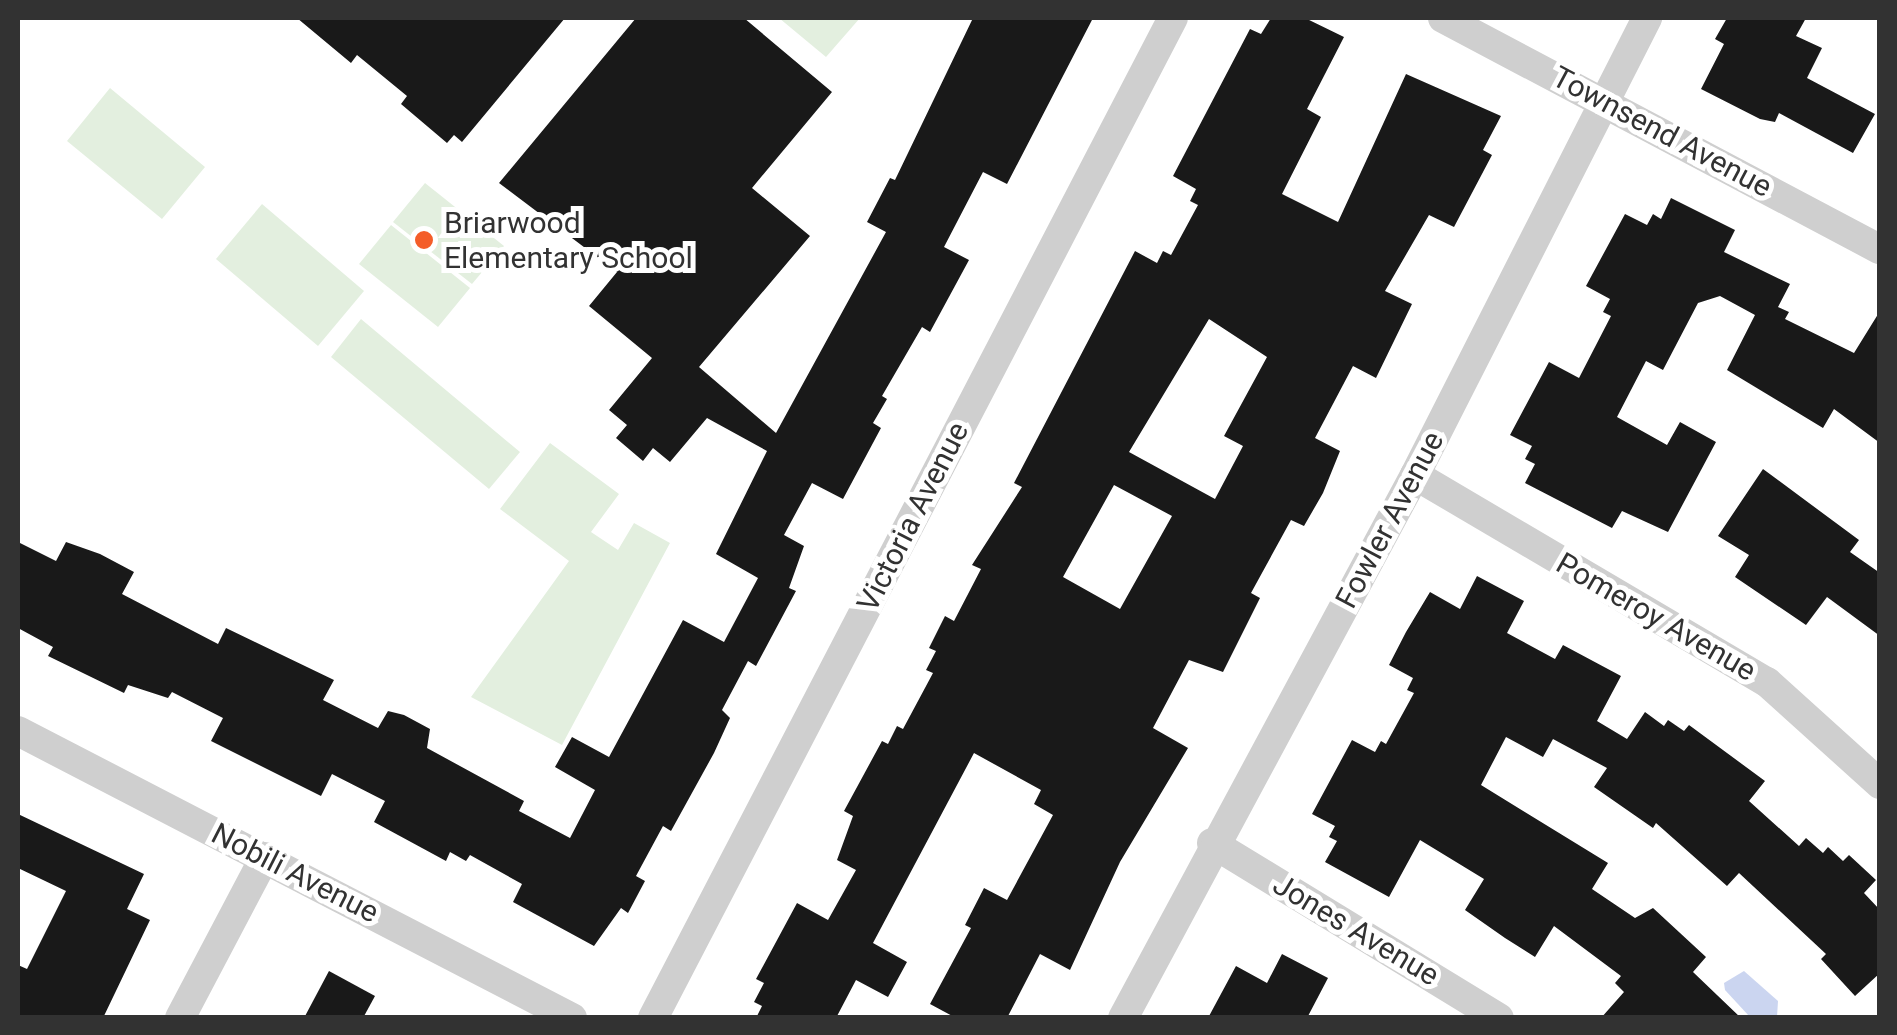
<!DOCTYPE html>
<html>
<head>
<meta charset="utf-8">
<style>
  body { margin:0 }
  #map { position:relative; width:1897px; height:1035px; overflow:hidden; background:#fff; font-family:Roboto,sans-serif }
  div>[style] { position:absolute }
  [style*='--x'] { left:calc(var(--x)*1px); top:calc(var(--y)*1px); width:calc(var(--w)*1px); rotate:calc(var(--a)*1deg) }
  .green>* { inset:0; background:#e3efdf }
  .water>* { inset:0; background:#cbd5f0 }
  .building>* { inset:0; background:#191919 }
  .minor>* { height:30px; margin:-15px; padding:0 15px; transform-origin:15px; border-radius:15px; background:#cfcfcf }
  .dots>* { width:28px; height:28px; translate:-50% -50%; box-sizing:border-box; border:5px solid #fff; border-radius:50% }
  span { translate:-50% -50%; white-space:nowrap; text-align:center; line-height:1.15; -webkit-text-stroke:10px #fff; paint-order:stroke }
  .street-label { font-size:30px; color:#323232 }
  .poi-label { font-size:30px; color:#323232 }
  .left { translate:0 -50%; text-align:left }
  .frame { position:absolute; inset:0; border:20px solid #323232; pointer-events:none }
</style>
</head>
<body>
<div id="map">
  <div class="green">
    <i style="clip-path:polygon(779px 18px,860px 18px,826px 57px)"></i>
    <i style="clip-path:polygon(110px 88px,205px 167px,162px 219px,67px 141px)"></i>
    <i style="clip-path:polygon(425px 183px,504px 246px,472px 284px,393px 222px)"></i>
    <i style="clip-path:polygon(262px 204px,364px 291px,318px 346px,216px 259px)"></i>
    <i style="clip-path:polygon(391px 225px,470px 288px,438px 327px,359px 264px)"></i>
    <i style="clip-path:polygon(361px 319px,520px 452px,489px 489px,331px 357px)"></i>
    <i style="clip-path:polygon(550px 443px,619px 494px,591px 532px,618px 550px,634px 523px,670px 543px,562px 745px,471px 697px,569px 561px,500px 509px)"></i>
  </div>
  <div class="water">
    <i style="clip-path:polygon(1744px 971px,1778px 1001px,1777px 1017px,1749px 1016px,1725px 990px,1724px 983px)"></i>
  </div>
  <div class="building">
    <i style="clip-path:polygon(297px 18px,565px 18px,462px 142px,454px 135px,447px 143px,401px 104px,407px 96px,357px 55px,351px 63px)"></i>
    <i style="clip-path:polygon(636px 18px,744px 18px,832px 92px,752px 188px,810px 236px,699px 367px,776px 433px,886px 232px,867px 222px,890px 178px,895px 180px,973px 18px,1093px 18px,1007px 184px,983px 172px,944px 247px,969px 260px,930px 332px,922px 327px,882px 396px,887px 399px,873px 423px,881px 428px,843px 499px,812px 483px,784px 535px,804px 546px,789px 588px,796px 591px,756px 666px,748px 661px,722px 710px,730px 718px,714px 753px,671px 831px,663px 826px,636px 876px,645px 881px,628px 913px,621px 908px,594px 946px,513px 902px,522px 884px,470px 855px,466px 861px,450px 852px,446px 861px,374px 822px,385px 801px,332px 774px,321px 796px,211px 741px,223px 718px,172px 692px,168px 698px,128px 685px,124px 693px,48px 656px,53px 647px,18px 628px,18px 542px,56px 561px,66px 542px,100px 554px,134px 572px,122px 594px,218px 644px,226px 628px,334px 680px,323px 700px,378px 728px,388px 711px,404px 715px,430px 729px,427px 748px,524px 801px,519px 811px,570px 838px,595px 790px,555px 767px,572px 737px,609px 757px,683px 620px,724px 642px,758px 578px,716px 554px,767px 451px,707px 418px,670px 462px,653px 448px,643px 461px,616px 438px,627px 425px,609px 410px,652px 358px,589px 306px,617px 272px,499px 183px)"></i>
    <i style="clip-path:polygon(evenodd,1271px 18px,1305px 18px,1344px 37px,1307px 109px,1321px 117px,1282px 194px,1338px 222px,1406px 74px,1501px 116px,1483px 150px,1492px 155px,1454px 227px,1429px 215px,1385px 291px,1412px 304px,1376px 378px,1353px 366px,1315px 438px,1340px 451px,1323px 493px,1304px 526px,1291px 520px,1251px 593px,1260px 598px,1223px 672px,1189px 660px,1153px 728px,1188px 748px,1120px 862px,1070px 970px,1040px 954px,1007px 1018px,956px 1018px,930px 1004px,971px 928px,965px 925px,984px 888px,1007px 900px,1053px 815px,1034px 804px,1041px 790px,974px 753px,873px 943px,907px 962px,888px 997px,856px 980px,836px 1018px,756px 1018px,762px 1006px,754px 1002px,764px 983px,756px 979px,797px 903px,828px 920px,856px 870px,837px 860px,853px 816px,844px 811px,882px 741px,888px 744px,897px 726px,903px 729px,933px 673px,926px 670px,936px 651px,929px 648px,945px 616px,954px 621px,981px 569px,972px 565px,1022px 487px,1014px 483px,1135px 251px,1157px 263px,1163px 251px,1171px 255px,1198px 205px,1190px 201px,1196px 189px,1173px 176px,1250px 29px,1261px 34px,1271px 18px,1209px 319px,1267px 357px,1224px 436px,1243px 446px,1215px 499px,1129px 452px,1209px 319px,1271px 18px,1114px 485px,1172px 516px,1120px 609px,1063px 577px,1114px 485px)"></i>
    <i style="clip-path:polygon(1727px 18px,1806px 18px,1796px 36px,1822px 48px,1807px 78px,1875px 114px,1853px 153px,1779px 113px,1775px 122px,1760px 119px,1701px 89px,1724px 44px,1715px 39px)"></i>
    <i style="clip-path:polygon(1671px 198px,1735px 230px,1724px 252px,1790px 284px,1778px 307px,1789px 312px,1785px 319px,1854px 353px,1880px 311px,1880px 443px,1834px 409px,1823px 428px,1727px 370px,1755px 315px,1720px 296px,1698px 303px,1663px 370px,1646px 361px,1617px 417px,1667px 445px,1680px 422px,1716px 442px,1668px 532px,1622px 511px,1612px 528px,1525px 483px,1535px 464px,1525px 459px,1532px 446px,1510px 435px,1549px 362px,1579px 378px,1611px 316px,1603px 312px,1610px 299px,1586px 286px,1625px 214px,1647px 225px,1653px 214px,1661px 219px)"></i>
    <i style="clip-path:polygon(1763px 469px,1859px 540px,1850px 552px,1880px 573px,1880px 636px,1827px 597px,1806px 625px,1735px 577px,1749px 555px,1718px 536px)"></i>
    <i style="clip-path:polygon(1477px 576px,1524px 601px,1507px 633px,1555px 659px,1563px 645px,1621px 676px,1597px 721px,1627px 739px,1645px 712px,1664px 726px,1668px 720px,1684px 731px,1689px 725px,1765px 781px,1749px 801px,1799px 846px,1806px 838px,1823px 853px,1828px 847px,1843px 861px,1849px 855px,1876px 880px,1864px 893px,1880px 910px,1880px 973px,1855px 996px,1821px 959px,1826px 954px,1739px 873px,1727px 886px,1656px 823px,1653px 828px,1594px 787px,1607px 768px,1553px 739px,1543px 757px,1506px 737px,1481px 785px,1608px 863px,1592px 889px,1635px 918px,1653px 908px,1706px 957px,1693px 972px,1741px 1018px,1601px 1018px,1624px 992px,1615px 983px,1621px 976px,1554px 926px,1535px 957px,1505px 938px,1465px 910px,1484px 879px,1420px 840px,1389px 897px,1325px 862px,1337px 841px,1329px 837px,1335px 826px,1312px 814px,1352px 740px,1375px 752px,1381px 741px,1386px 744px,1414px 693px,1407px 690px,1413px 678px,1389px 665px,1406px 632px,1430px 592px,1460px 609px)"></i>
    <i style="clip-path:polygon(18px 814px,144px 874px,127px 909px,150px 920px,103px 1018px,18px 1018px,18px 965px,27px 969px,66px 891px,18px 868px)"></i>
    <i style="clip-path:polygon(1282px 954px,1328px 978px,1307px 1018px,1208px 1018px,1236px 966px,1267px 983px)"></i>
    <i style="clip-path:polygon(329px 971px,375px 996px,363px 1018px,304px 1018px)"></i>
  </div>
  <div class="minor">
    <i style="--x:1443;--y:18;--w:494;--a:27.9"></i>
    <i style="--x:1415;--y:475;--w:408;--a:30.5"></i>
    <i style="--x:1767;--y:682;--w:152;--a:42.1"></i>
    <i style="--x:18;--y:731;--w:624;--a:27.39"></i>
    <i style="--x:1212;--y:843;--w:336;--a:31.4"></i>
    <i style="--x:180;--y:1018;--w:182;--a:-62.2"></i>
    <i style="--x:653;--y:1018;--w:1127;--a:-62.53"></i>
    <i style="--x:1123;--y:1018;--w:617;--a:-61.73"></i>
    <i style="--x:1415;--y:475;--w:513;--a:-63.08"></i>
  </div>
  <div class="dots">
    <i style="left:424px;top:240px;background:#f45d29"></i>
  </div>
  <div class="street-label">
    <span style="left:1662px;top:132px;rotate:28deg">Townsend Avenue</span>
    <span style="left:913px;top:517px;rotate:-63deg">Victoria Avenue</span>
    <span style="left:1390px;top:520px;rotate:-62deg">Fowler Avenue</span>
    <span style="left:1656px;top:617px;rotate:30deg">Pomeroy Avenue</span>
    <span style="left:295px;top:873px;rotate:27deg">Nobili Avenue</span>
    <span style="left:1356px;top:930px;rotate:31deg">Jones Avenue</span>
  </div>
  <div class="poi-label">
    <span class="left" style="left:444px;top:240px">Briarwood<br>Elementary School</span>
  </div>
  <div class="frame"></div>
</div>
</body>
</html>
